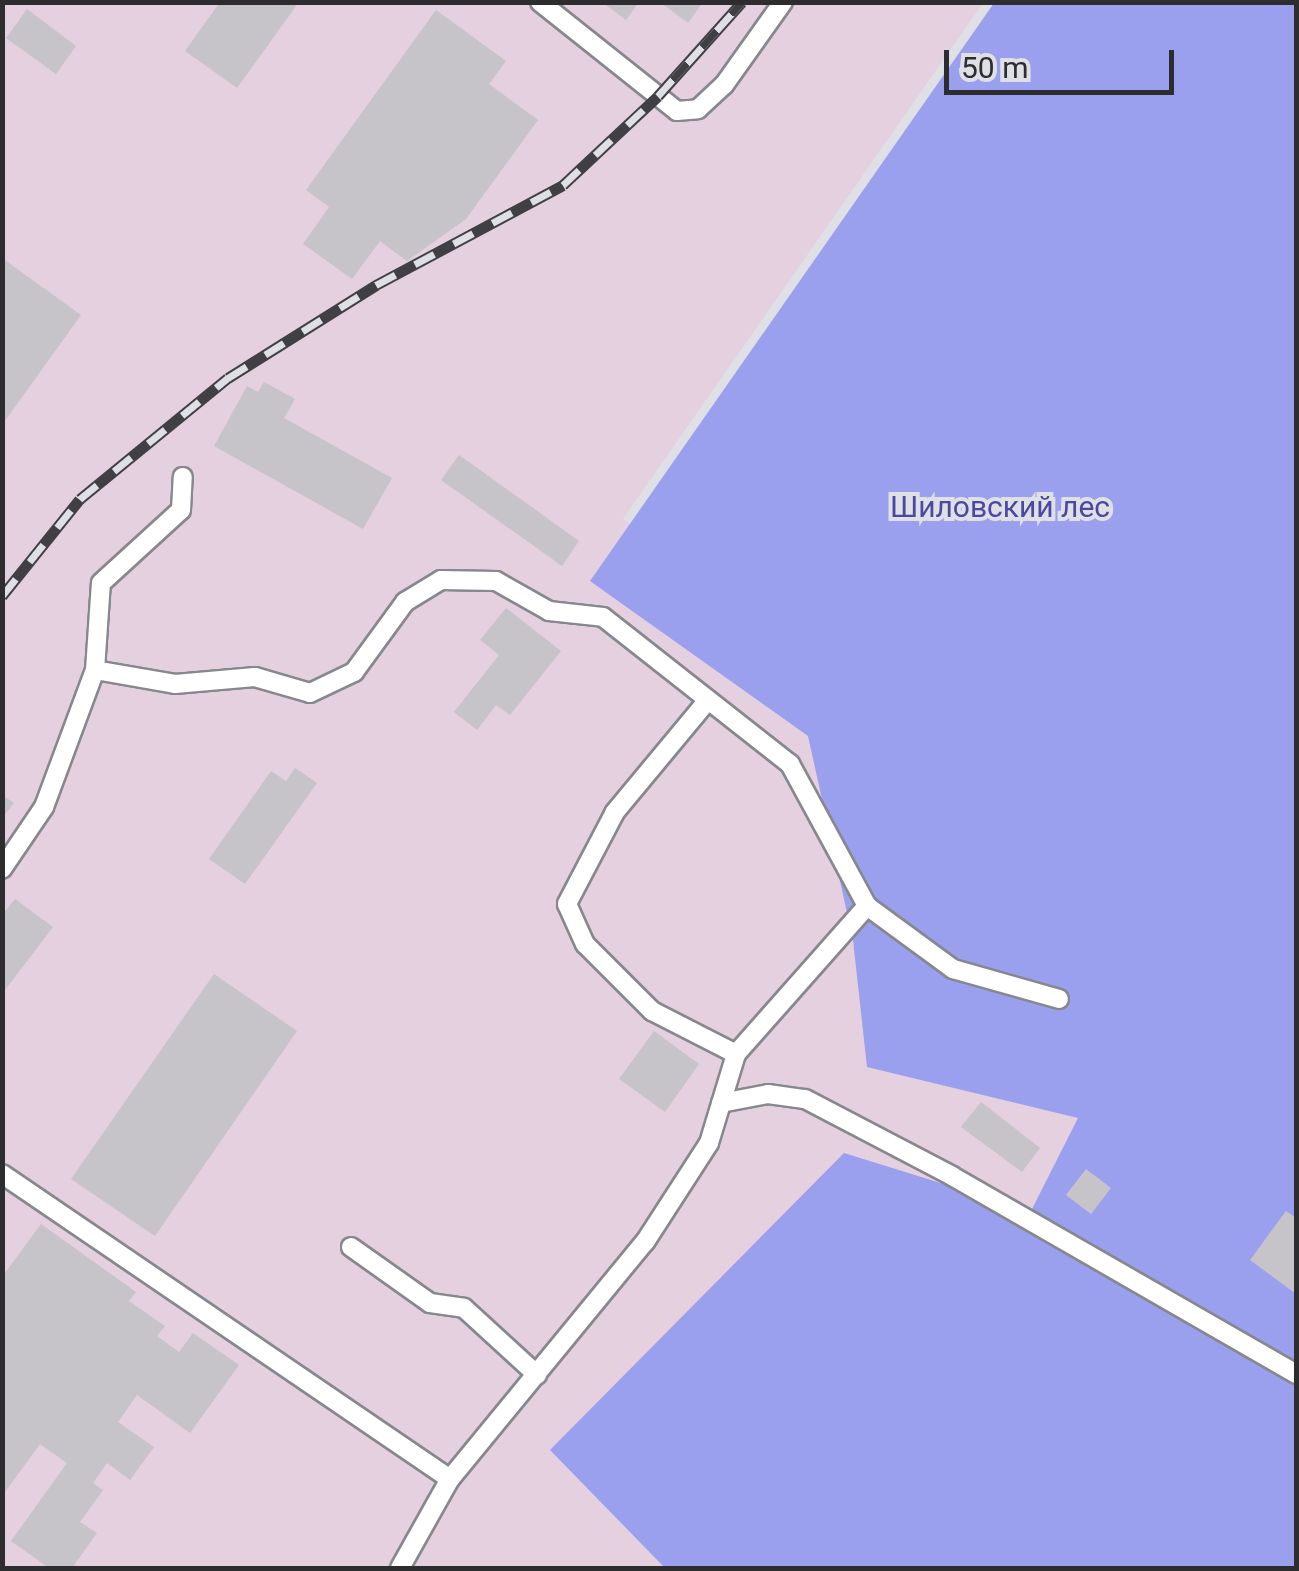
<!DOCTYPE html>
<html>
<head>
<meta charset="utf-8">
<style>
  body { margin:0 }
  #map { position:relative; width:1299px; height:1571px; overflow:hidden; background:#dfe0e6; font-family:Roboto,sans-serif }
  div>[style] { position:absolute }
  [style*='--x'] { left:calc(var(--x)*1px); top:calc(var(--y)*1px); width:calc(var(--w)*1px); rotate:calc(var(--a)*1deg) }
  .industrial>* { inset:0; background:#e4d0de }
  .forest>* { inset:0; background:#9aa0ed }
  .building>* { inset:0; background:#c6c3c9 }
  .roads { filter:drop-shadow(2px 0 #87888e) drop-shadow(-2px 0 #87888e) drop-shadow(0 2px #87888e) drop-shadow(0 -2px #87888e) }
  .lane>* { height:18px; margin:-9px; padding:0 9px; transform-origin:9px; border-radius:9px; background:#fff }
  .rail>* { height:11px; margin-top:-5.5px; transform-origin:0; background:repeating-linear-gradient(90deg,#dfe0e6 0 22px,#404044 0 44px); box-sizing:border-box; border-block:2px solid #404044 }
  span { translate:-50% -50%; white-space:nowrap; text-align:center; line-height:1.15; -webkit-text-stroke:8px #dfe0e6; paint-order:stroke }
  .park-label { font-size:30px; color:#4a48a3 }
  .frame { position:absolute; inset:0; border:5px solid #2d2d30; pointer-events:none }
  .scale { position:absolute; left:944px; top:50px; width:230px; height:45px; box-sizing:border-box; border:5px solid #2d2d30; border-top:0; padding-left:12px; font-size:30px; line-height:35px; white-space:nowrap; color:#2d2d30; -webkit-text-stroke:8px #dfe0e6; paint-order:stroke }
</style>
</head>
<body>
<div id="map">
  <div class="industrial">
    <i style="clip-path:polygon(3px 3px,983px 3px,623px 519px,924px 696px,1296px 1568px,3px 1568px)"></i>
  </div>
  <div class="forest">
    <i style="clip-path:polygon(994px 3px,1296px 3px,1296px 1568px,665px 1568px,550px 1450px,844px 1153px,1031px 1211px,1078px 1118px,867px 1067px,853px 940px,808px 736px,590px 581px)"></i>
  </div>
  <div class="building">
    <i style="clip-path:polygon(220px 2px,299px 2px,237px 88px,185px 51px)"></i>
    <i style="clip-path:polygon(602px 2px,639px 2px,626px 20px)"></i>
    <i style="clip-path:polygon(660px 2px,703px 2px,688px 23px)"></i>
    <i style="clip-path:polygon(27px 9px,76px 46px,56px 74px,6px 38px)"></i>
    <i style="clip-path:polygon(436px 10px,506px 61px,489px 84px,538px 120px,466px 219px,407px 261px,380px 241px,352px 279px,303px 244px,329px 207px,306px 190px)"></i>
    <i style="clip-path:polygon(2px 258px,81px 315px,2px 425px)"></i>
    <i style="clip-path:polygon(264px 382px,295px 399px,284px 418px,392px 478px,363px 529px,214px 446px,247px 386px,258px 392px)"></i>
    <i style="clip-path:polygon(459px 455px,579px 541px,562px 566px,441px 480px)"></i>
    <i style="clip-path:polygon(506px 608px,561px 651px,510px 715px,496px 705px,477px 730px,454px 712px,499px 655px,480px 640px)"></i>
    <i style="clip-path:polygon(295px 768px,317px 783px,245px 884px,209px 859px,271px 771px,286px 781px)"></i>
    <i style="clip-path:polygon(2px 795px,14px 803px,2px 818px)"></i>
    <i style="clip-path:polygon(15px 899px,53px 927px,2px 994px,2px 915px)"></i>
    <i style="clip-path:polygon(214px 974px,297px 1031px,155px 1236px,71px 1179px)"></i>
    <i style="clip-path:polygon(654px 1031px,699px 1064px,665px 1112px,619px 1079px)"></i>
    <i style="clip-path:polygon(981px 1102px,1040px 1148px,1022px 1172px,961px 1127px)"></i>
    <i style="clip-path:polygon(1086px 1169px,1111px 1188px,1091px 1214px,1066px 1195px)"></i>
    <i style="clip-path:polygon(1286px 1211px,1296px 1218px,1296px 1294px,1250px 1260px)"></i>
    <i style="clip-path:polygon(41px 1224px,136px 1292px,129px 1301px,165px 1326px,157px 1336px,179px 1352px,193px 1333px,239px 1365px,190px 1433px,137px 1395px,118px 1422px,154px 1447px,130px 1480px,107px 1463px,93px 1483px,103px 1490px,80px 1522px,97px 1533px,72px 1568px,49px 1568px,11px 1541px,67px 1463px,40px 1444px,2px 1496px,2px 1277px)"></i>
  </div>
  <div class="roads">
    <div class="lane">
      <i style="--x:540;--y:2;--w:175;--a:38.5"></i>
      <i style="--x:677;--y:111;--w:21;--a:-5"></i>
      <i style="--x:698;--y:109;--w:35;--a:-43"></i>
      <i style="--x:724;--y:85;--w:102;--a:-54.6"></i>
      <i style="--x:95;--y:670;--w:81;--a:9.9"></i>
      <i style="--x:175;--y:684;--w:80;--a:-5"></i>
      <i style="--x:255;--y:677;--w:57;--a:16.2"></i>
      <i style="--x:310;--y:693;--w:49;--a:-25.5"></i>
      <i style="--x:354;--y:672;--w:87;--a:-53.9"></i>
      <i style="--x:405;--y:602;--w:42;--a:-31.4"></i>
      <i style="--x:441;--y:580;--w:55;--a:1"></i>
      <i style="--x:496;--y:581;--w:61;--a:29.5"></i>
      <i style="--x:549;--y:611;--w:54;--a:6.3"></i>
      <i style="--x:603;--y:617;--w:238;--a:38.2"></i>
      <i style="--x:790;--y:764;--w:162;--a:61.5"></i>
      <i style="--x:867;--y:906;--w:107;--a:36.2"></i>
      <i style="--x:953;--y:969;--w:110;--a:15.8"></i>
      <i style="--x:708;--y:700;--w:146;--a:129.7"></i>
      <i style="--x:615;--y:812;--w:104;--a:117.6"></i>
      <i style="--x:567;--y:904;--w:44;--a:65.8"></i>
      <i style="--x:585;--y:944;--w:95;--a:45"></i>
      <i style="--x:652;--y:1011;--w:94;--a:27.1"></i>
      <i style="--x:2;--y:869;--w:75;--a:-55.9"></i>
      <i style="--x:44;--y:807;--w:146;--a:-69.6"></i>
      <i style="--x:95;--y:670;--w:87;--a:-86.1"></i>
      <i style="--x:101;--y:583;--w:108;--a:-42.4"></i>
      <i style="--x:181;--y:510;--w:33;--a:-87"></i>
      <i style="--x:721;--y:1103;--w:48;--a:-10.8"></i>
      <i style="--x:768;--y:1094;--w:37;--a:8"></i>
      <i style="--x:805;--y:1099;--w:166;--a:27.6"></i>
      <i style="--x:952;--y:1176;--w:397;--a:29.9"></i>
      <i style="--x:2;--y:1174;--w:542;--a:34.25"></i>
      <i style="--x:351;--y:1247;--w:97;--a:35.3"></i>
      <i style="--x:430;--y:1303;--w:34;--a:8"></i>
      <i style="--x:464;--y:1308;--w:99;--a:42.5"></i>
      <i style="--x:400;--y:1568;--w:102;--a:-60.7"></i>
      <i style="--x:450;--y:1479;--w:307;--a:-50.6"></i>
      <i style="--x:645;--y:1242;--w:118;--a:-57.1"></i>
      <i style="--x:709;--y:1143;--w:93;--a:-73.1"></i>
      <i style="--x:736;--y:1054;--w:198;--a:-48.5"></i>
    </div>
  </div>
  <div class="rail">
    <i style="--x:2;--y:596;--w:124;--a:-51.2"></i>
    <i style="--x:80;--y:499;--w:191;--a:-39.3"></i>
    <i style="--x:228;--y:378;--w:175;--a:-32.1"></i>
    <i style="--x:376;--y:285;--w:212;--a:-28.1"></i>
    <i style="--x:563;--y:185;--w:130;--a:-43.1"></i>
    <i style="--x:658;--y:96;--w:126;--a:-48.2"></i>
  </div>
  <div class="park-label">
    <span style="left:1000px;top:507px">Шиловский лес</span>
  </div>
  <div class="frame"></div>
  <div class="scale">50 m</div>
</div>
</body>
</html>
